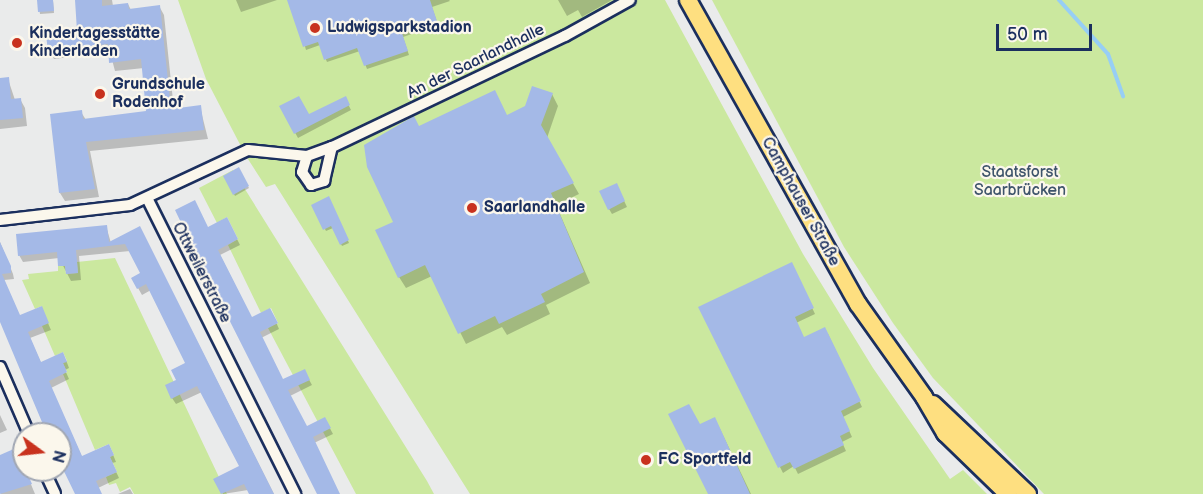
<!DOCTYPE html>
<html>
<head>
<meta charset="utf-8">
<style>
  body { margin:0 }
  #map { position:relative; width:1203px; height:494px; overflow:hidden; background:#eaebeb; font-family:"Balsamiq Sans",sans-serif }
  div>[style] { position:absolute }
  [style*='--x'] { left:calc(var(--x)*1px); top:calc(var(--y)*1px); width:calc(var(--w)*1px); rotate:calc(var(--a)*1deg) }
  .green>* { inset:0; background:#cbe89f }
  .shadow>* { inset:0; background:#0003 }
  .stream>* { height:4px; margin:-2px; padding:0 2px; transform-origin:2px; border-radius:2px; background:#97cef5 }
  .building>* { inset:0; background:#a4b9e7 }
  .roads { filter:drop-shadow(2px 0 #1b2f5e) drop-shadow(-2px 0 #1b2f5e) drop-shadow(0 2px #1b2f5e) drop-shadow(0 -2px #1b2f5e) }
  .street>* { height:10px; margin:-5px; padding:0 5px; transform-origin:5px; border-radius:5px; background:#fbf7ec }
  .primary>* { height:16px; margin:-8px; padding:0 8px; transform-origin:8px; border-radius:8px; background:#fedf80 }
  .dots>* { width:16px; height:16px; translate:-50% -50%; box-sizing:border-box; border:3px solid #fbf7ec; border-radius:50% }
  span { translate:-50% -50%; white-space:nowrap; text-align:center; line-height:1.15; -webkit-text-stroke:4.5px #fbf7ec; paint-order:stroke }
  .poi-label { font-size:16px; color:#1b2f5e; font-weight:700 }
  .left { translate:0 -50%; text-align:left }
  .street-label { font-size:16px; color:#1b2f5e }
  .park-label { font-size:16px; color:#3e546b }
  .north { position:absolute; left:12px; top:422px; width:60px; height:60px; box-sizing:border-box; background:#fbf7ec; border:2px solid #a1a7b3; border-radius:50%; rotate:105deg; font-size:16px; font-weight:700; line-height:24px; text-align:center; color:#1b2f5e }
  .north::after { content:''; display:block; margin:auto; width:21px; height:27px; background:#c8321e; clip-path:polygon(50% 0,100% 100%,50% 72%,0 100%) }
  .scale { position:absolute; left:996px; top:24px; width:96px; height:27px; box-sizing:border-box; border:3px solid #1b2f5e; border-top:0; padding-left:8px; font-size:18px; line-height:21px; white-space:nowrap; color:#1b2f5e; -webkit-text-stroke:4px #fbf7ec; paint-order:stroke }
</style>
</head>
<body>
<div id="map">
  <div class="green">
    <i style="clip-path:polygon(178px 0,665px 0,803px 254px,873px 368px,950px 479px,963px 470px,987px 494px,470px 494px,275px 184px,266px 187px,246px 156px,206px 79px)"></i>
    <i style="clip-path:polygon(712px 0,1203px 0,1203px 494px,1044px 494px,933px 378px,893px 323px,844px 247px)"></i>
    <i style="clip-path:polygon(233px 170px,427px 481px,434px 494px,356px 494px,268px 328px,278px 323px,271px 308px,261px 313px,228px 245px,238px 239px,227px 217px,217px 223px,199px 188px)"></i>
    <i style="clip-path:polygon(115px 258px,227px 494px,134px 494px,130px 487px,120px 492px,116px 483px,109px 485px,106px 477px,117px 472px,110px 457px,114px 455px,109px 444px,95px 450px,63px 374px,67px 372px,63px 363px,67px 361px,63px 352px,55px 356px,42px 326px,42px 306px,35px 309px,22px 280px,29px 279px,28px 274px,58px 271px,58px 266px,65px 266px,66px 274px,78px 273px,77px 262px)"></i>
  </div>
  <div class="shadow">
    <i style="clip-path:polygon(38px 0,53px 0,54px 13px,40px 14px)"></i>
    <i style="clip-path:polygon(76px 0,112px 0,113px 6px,128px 4px,131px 10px,159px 6px,164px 15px,174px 110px,200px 107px,208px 139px,90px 151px,99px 197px,65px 201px,60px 193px,81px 112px,86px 120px,148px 113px,144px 68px,115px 71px,110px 52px,54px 59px,49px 50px,79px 32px)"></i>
    <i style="clip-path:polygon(236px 0,277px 0,241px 12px)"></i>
    <i style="clip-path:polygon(292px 0,449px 0,450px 1px,432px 7px,438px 25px,403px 37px,409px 55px,367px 69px,360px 51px,327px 62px,320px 45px,306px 50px)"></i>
    <i style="clip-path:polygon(558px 0,612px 0,582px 17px,578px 10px,567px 16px)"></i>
    <i style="clip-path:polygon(8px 79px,15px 100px,20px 99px,25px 108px,27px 126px,0 129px,0 80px)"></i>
    <i style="clip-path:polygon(552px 94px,558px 106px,547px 138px,579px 194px,556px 205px,590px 283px,546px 305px,550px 314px,507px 335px,502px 327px,466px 344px,432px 276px,406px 288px,399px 277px,395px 223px,419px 127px,507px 116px)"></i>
    <i style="clip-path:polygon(345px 98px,351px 110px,298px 138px,281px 107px,308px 116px)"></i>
    <i style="clip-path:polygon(238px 169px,249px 188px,235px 196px,225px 177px)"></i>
    <i style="clip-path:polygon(619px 190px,627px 207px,612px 214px,609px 209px)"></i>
    <i style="clip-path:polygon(329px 198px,349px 243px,342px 246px,333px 228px,326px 231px,313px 205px)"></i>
    <i style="clip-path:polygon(227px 219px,240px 245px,220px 255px,252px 319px,273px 315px,279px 329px,261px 338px,283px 381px,307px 376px,312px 385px,290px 396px,307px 428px,325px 419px,333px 434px,314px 443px,339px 494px,318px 494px,208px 229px)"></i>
    <i style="clip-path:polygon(106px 226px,111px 243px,140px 228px,274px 494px,250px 494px,248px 490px,223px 494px,215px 479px,241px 467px,202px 392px,176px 404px,172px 398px,187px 364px,151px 290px,142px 295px,138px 288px,133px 278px,142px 274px,130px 251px,79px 256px,81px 280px,71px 281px,59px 258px,23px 262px,19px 255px)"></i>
    <i style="clip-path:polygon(0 242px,13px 274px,14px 279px,4px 280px,20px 317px,44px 314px,51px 330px,30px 338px,41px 363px,66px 360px,69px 368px,65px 370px,69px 379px,51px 388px,82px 457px,112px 452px,116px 462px,112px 463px,119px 478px,98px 488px,101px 494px,77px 494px,60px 455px,60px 434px,51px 434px,0 317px)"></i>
    <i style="clip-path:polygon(794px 269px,815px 314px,796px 323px,804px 339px,828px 334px,862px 407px,843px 417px,852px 437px,842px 442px,846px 451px,798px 474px,794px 466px,783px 473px,700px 308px)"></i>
    <i style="clip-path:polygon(0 415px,7px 430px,0 433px)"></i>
    <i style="clip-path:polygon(714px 418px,720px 429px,751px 494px,710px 494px,700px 426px)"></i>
    <i style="clip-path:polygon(0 457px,25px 470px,35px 494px,1px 494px)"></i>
    <i style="clip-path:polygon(130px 489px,133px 494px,118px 494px)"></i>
  </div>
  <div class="stream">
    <i style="--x:1059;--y:0;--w:73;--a:47.8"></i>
    <i style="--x:1108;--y:54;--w:45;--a:70.3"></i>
  </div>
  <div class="building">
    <i style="clip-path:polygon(37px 0,53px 0,54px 11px,38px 12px)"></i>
    <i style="clip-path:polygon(75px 0,102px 0,102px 6px,128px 3px,129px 9px,160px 5px,171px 109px,201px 105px,204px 130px,86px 142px,95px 189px,59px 193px,50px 114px,82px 110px,83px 119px,146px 111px,141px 59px,109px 63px,108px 44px,48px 51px,46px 35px,77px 31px)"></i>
    <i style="clip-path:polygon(287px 0,430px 0,437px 21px,402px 33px,408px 51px,364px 66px,357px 48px,324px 60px,318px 42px,303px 47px)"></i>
    <i style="clip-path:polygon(9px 77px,11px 99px,21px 98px,23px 118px,0 120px,0 78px)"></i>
    <i style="clip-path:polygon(532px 86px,553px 93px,541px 125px,574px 183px,551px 193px,584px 272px,541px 294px,545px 302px,499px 324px,495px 316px,458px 334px,425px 265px,398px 278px,375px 230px,393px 222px,367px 167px,364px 145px,414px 116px,419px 126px,495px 90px,507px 115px,525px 106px)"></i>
    <i style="clip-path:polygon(299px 96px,309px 114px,346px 96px,350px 105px,294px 134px,279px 106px)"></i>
    <i style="clip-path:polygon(239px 167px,249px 186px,233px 195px,223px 176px)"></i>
    <i style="clip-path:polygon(617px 183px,625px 201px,608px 210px,599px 191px)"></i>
    <i style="clip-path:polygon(329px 196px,349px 240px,340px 245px,331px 226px,323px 230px,311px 205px)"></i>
    <i style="clip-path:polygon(195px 200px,208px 227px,227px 217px,238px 239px,218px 250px,252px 317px,270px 308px,278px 323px,260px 332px,283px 379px,305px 369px,310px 380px,288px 390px,307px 426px,325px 417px,331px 428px,313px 437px,340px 494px,317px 494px,197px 256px,175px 210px)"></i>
    <i style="clip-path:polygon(107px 225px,109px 242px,140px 226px,274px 494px,249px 494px,244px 484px,221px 494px,213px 479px,239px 466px,197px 386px,171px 399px,165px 385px,176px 380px,171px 370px,185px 363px,146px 284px,137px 289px,131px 278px,140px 273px,125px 244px,76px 250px,78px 273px,66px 274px,65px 266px,58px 266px,57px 252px,18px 256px,16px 234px)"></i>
    <i style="clip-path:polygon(0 242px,11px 266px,11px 273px,2px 274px,20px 315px,42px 306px,49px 323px,28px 332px,41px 362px,63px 352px,67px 362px,63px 363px,67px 372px,49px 381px,82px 456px,109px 444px,114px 455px,110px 457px,117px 472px,96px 481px,102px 494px,75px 494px,60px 463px,60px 434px,47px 434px,0 322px)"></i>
    <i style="clip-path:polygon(792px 262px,814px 308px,795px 317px,804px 337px,825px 327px,861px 401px,841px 411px,850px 431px,840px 436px,844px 445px,794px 469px,790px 462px,778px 468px,698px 307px)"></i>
    <i style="clip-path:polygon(689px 404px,700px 424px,715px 417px,750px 494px,708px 494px,668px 414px)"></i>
    <i style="clip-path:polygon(16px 448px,32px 484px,0 494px,0 455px)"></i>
  </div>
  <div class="roads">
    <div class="street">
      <i style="--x:307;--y:156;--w:17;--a:107"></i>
      <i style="--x:302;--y:172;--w:16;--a:55"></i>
      <i style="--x:311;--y:185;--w:14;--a:-17"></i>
      <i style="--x:324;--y:181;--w:35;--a:-77"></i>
      <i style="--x:148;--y:200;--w:329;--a:63.4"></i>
      <i style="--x:0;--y:220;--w:131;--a:-6.6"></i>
      <i style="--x:130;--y:205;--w:130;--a:-25"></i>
      <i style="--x:248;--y:150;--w:59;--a:5.8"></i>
      <i style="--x:307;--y:156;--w:27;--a:-20"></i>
      <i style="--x:332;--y:147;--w:258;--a:-25.5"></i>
      <i style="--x:565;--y:36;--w:74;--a:-29"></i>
      <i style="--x:0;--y:367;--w:73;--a:66.6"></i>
      <i style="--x:44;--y:470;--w:26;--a:65"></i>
    </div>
    <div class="primary">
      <i style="--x:688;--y:0;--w:348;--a:60.8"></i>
      <i style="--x:858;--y:304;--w:114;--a:54.6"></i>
      <i style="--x:924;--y:397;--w:42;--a:59.7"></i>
      <i style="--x:945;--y:433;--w:88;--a:44.1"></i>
      <i style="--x:933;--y:404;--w:131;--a:43.5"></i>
    </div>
  </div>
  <div class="dots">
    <i style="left:315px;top:28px;background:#c8321e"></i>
    <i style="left:17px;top:43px;background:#c8321e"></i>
    <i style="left:100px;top:94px;background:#c8321e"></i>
    <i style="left:472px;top:208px;background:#c8321e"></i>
    <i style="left:646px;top:460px;background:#c8321e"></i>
  </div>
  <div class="poi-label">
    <span class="left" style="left:327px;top:28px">Ludwigsparkstadion</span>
    <span class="left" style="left:29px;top:43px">Kindertagesstätte<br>Kinderladen</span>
    <span class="left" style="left:112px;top:94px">Grundschule<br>Rodenhof</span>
    <span class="left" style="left:484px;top:208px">Saarlandhalle</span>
    <span class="left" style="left:658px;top:460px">FC Sportfeld</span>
  </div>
  <div class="street-label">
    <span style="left:476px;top:62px;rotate:-26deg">An der Saarlandhalle</span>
    <span style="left:800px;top:202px;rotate:61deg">Camphauser Straße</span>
    <span style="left:201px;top:273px;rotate:63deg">Ottweilerstraße</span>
  </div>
  <div class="park-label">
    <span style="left:1020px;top:182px">Staatsforst<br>Saarbrücken</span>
  </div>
  <div class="north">N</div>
  <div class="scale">50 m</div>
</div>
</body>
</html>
